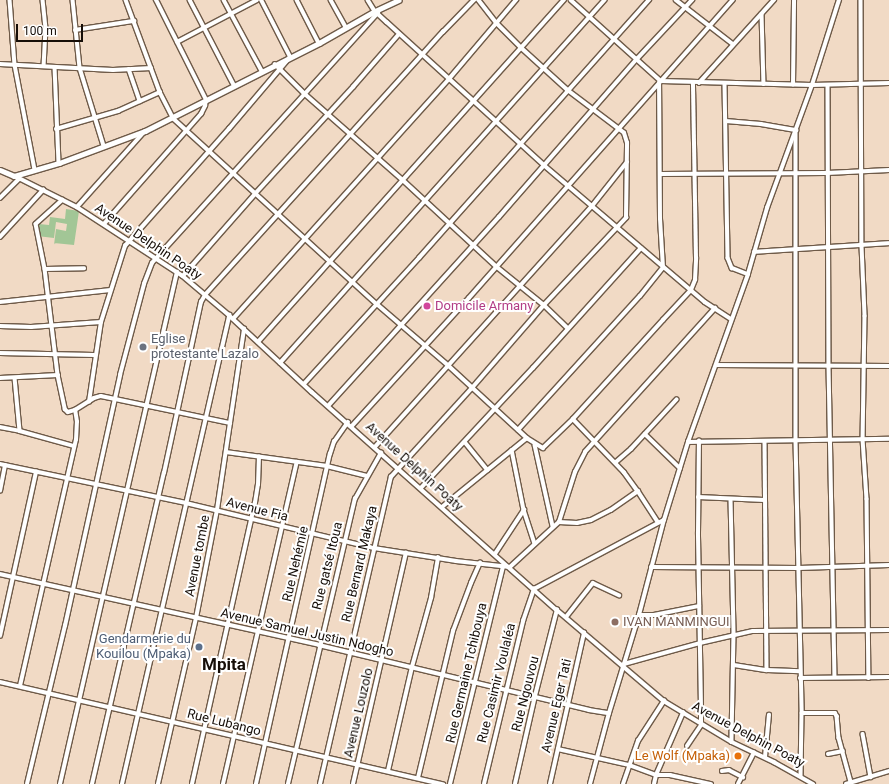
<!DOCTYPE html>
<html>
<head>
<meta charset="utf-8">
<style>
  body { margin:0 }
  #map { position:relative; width:889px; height:784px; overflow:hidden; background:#f1dac5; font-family:Roboto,sans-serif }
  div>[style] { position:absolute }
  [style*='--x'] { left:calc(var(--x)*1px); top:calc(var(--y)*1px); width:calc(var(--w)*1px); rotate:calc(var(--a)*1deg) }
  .green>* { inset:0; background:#a2c696 }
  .roads { filter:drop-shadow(1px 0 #6e5a48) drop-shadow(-1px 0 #6e5a48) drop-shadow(0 1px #6e5a48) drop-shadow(0 -1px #6e5a48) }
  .street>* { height:3.5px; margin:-1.75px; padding:0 1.75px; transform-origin:1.75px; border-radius:1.75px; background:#fff }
  .secondary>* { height:5px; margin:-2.5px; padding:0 2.5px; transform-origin:2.5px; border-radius:2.5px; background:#fff }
  .dots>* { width:11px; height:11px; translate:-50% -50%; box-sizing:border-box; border:2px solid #fff; border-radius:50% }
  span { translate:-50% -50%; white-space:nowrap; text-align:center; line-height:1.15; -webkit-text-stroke:4px #fff; paint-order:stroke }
  .street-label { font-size:13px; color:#160e08 }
  .hotel-label { font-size:13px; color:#b23c85 }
  .left { translate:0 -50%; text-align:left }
  .worship-label { font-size:13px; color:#5b616d }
  .education-label { font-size:13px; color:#785e54 }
  .service-label { font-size:13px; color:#4e5e75 }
  .right { translate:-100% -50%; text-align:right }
  .food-label { font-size:13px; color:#c56008 }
  .district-label { font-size:17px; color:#160e08; font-weight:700 }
  .scale { position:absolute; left:16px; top:24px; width:67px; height:18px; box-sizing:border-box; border:2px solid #160e08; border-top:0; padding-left:5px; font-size:12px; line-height:14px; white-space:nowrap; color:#160e08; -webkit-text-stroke:3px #fff; paint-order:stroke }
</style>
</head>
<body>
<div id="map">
  <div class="green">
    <i style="clip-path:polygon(66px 209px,79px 211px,74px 245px,54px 243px,54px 245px,56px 229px,66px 231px,67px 224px,56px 222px,54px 238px,37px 236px,39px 224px,49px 225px,50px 217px,65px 219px)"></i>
  </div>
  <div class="roads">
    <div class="street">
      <i style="--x:10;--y:0;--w:65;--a:85.6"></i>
      <i style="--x:15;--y:65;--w:107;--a:79.2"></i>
      <i style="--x:43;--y:0;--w:29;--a:84"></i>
      <i style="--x:46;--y:29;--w:37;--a:93"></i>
      <i style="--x:73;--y:0;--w:68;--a:84.1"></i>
      <i style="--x:80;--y:68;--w:82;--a:72.9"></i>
      <i style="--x:126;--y:0;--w:98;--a:69.7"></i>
      <i style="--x:160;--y:92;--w:29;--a:63"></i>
      <i style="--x:173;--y:118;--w:276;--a:42.4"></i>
      <i style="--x:377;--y:304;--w:94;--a:40.7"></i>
      <i style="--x:448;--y:365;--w:108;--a:42.7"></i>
      <i style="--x:527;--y:438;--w:19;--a:32"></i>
      <i style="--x:543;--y:448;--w:42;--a:-44"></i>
      <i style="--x:573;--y:419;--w:134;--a:-47.7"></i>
      <i style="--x:663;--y:320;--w:41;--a:-47"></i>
      <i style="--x:691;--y:290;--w:11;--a:-68"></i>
      <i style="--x:695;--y:280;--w:22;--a:-87"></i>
      <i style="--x:696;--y:258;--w:175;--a:-91"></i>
      <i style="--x:190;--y:0;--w:96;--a:62.6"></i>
      <i style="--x:224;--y:0;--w:81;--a:61.8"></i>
      <i style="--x:297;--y:0;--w:48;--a:62.9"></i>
      <i style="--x:331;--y:0;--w:31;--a:61"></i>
      <i style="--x:368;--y:0;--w:13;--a:58"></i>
      <i style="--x:375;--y:11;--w:16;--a:43"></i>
      <i style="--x:387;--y:22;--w:212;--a:42.3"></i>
      <i style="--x:544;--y:165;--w:211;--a:40.4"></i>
      <i style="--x:705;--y:302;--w:31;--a:33"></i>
      <i style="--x:571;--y:0;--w:121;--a:42"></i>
      <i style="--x:661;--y:81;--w:151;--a:1.5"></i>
      <i style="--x:812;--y:85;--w:77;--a:-1.5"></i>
      <i style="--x:676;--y:0;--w:72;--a:37.7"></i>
      <i style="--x:861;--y:0;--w:246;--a:89.8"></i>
      <i style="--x:862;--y:246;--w:70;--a:87.5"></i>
      <i style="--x:865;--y:316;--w:123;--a:90.9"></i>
      <i style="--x:863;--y:439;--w:60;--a:86.2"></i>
      <i style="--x:867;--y:499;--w:179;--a:89.4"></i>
      <i style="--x:762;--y:14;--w:70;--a:88.4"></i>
      <i style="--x:75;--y:30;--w:60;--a:-8.7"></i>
      <i style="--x:177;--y:42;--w:90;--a:-27.7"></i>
      <i style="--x:0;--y:64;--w:113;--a:3"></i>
      <i style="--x:113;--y:70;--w:38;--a:-3"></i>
      <i style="--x:275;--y:64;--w:41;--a:45"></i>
      <i style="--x:304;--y:93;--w:132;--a:41.3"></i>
      <i style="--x:403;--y:180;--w:127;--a:42.8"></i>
      <i style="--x:496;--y:266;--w:62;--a:39.1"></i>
      <i style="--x:544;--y:305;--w:33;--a:44"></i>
      <i style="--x:55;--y:67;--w:96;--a:87.6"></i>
      <i style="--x:129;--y:69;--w:34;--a:71"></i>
      <i style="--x:699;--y:83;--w:112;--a:-47.9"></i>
      <i style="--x:725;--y:84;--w:174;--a:89"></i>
      <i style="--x:728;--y:258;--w:11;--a:68"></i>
      <i style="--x:732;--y:268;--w:17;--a:21"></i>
      <i style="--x:793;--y:85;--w:85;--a:-89.3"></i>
      <i style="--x:828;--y:85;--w:281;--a:89.8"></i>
      <i style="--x:829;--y:366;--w:311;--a:88.9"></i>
      <i style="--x:726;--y:121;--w:35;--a:5"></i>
      <i style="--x:761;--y:124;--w:36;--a:10"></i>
      <i style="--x:796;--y:130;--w:311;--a:90"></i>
      <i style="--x:796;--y:441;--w:272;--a:88.7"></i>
      <i style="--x:802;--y:713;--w:63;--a:90.9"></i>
      <i style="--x:56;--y:129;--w:65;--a:-16.2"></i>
      <i style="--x:118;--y:111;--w:46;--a:-24.3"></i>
      <i style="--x:660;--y:174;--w:167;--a:-0.3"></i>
      <i style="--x:827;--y:173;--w:62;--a:-2.8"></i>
      <i style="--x:15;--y:176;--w:69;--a:26.6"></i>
      <i style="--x:77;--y:207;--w:126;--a:33.1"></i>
      <i style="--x:183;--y:276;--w:60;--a:40.3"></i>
      <i style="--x:229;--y:315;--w:113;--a:42.9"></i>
      <i style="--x:312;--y:392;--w:328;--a:41.7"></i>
      <i style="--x:557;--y:610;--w:140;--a:40.4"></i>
      <i style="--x:664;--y:701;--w:79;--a:31.1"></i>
      <i style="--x:732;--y:742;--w:47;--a:25.5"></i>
      <i style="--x:774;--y:762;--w:45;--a:29.4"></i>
      <i style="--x:0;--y:198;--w:27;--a:-45"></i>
      <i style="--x:63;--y:200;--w:36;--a:138"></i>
      <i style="--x:36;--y:224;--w:46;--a:78.7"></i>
      <i style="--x:45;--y:269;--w:107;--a:83"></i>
      <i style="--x:58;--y:375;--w:35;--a:78"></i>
      <i style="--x:65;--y:409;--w:4;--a:45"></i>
      <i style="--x:68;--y:412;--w:7;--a:-16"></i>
      <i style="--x:75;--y:410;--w:22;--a:-32"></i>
      <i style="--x:94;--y:398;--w:7;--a:-16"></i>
      <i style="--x:101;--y:396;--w:132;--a:11.8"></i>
      <i style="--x:77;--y:207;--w:101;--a:-48.2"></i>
      <i style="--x:104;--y:224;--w:147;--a:-48.6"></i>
      <i style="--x:201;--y:114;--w:9;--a:-63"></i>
      <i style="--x:205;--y:106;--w:6;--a:-81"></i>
      <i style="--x:206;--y:100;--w:112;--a:-116.6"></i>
      <i style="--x:0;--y:237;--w:64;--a:-47.5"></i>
      <i style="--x:754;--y:252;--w:135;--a:-3.8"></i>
      <i style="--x:45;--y:269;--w:39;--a:-1"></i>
      <i style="--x:183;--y:276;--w:109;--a:-48.7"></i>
      <i style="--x:255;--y:194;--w:145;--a:-47.5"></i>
      <i style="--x:353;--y:87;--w:70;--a:-49"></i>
      <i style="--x:0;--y:302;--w:111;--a:-6.2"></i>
      <i style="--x:233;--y:319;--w:323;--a:-48"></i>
      <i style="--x:449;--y:79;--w:104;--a:-49.7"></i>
      <i style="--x:0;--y:326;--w:31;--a:2"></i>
      <i style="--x:31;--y:327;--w:70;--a:-4.1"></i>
      <i style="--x:258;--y:342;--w:459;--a:-48.2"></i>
      <i style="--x:0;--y:353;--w:94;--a:1.2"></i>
      <i style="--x:280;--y:363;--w:487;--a:-48.2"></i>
      <i style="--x:716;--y:365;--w:173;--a:0.3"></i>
      <i style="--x:0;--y:378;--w:58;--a:-3"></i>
      <i style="--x:15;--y:378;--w:53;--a:84.6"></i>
      <i style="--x:304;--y:384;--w:171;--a:-47.6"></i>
      <i style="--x:419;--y:258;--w:346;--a:-48.3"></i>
      <i style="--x:89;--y:402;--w:81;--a:-81.5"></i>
      <i style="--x:101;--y:322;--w:80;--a:-72.5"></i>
      <i style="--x:125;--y:246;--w:157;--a:-48.4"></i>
      <i style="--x:229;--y:129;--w:94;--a:-49.7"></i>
      <i style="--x:290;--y:57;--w:64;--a:-117"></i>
      <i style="--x:329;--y:405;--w:253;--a:-47.9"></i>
      <i style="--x:499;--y:217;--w:210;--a:-48.9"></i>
      <i style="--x:637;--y:59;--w:81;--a:-47"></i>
      <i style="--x:573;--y:419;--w:74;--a:46.1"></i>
      <i style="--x:624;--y:472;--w:24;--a:54"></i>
      <i style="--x:638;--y:491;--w:37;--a:57"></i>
      <i style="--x:352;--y:426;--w:173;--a:-47.6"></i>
      <i style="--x:469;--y:298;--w:398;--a:-48.5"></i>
      <i style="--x:0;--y:427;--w:20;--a:11"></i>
      <i style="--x:20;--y:431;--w:56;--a:15.5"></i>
      <i style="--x:518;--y:430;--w:181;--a:-47.7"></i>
      <i style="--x:640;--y:296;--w:36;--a:-51"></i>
      <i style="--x:663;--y:268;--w:49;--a:-93.5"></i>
      <i style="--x:660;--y:219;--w:136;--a:-90.4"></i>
      <i style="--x:645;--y:434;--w:49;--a:44.2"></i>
      <i style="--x:765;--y:441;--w:229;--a:89.5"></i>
      <i style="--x:465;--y:442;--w:36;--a:51"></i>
      <i style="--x:688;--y:442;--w:201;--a:-0.9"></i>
      <i style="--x:535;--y:445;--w:83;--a:77.5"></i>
      <i style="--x:375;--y:447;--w:324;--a:-48"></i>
      <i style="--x:592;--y:206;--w:56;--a:-51.5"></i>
      <i style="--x:512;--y:450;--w:61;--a:78.7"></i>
      <i style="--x:524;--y:510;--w:35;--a:72"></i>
      <i style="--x:226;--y:452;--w:102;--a:7.9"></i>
      <i style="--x:327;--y:466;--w:41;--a:14"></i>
      <i style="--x:616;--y:462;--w:20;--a:-41"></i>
      <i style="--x:631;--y:449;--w:67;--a:-47.4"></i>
      <i style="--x:0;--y:464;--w:190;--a:11.8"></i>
      <i style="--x:186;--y:503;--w:193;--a:13.5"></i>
      <i style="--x:374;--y:548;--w:83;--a:9"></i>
      <i style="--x:456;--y:561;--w:54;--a:6.3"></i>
      <i style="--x:510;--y:567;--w:67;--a:-42.6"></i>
      <i style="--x:559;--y:522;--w:52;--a:-72.3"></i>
      <i style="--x:575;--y:472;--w:22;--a:-63"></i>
      <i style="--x:585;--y:452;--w:194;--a:-47.9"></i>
      <i style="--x:421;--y:488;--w:164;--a:-47"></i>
      <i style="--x:533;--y:368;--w:161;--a:-48"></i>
      <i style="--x:0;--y:491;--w:26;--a:-79"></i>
      <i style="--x:698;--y:497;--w:66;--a:2.6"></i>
      <i style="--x:731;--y:499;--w:135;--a:88.7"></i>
      <i style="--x:734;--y:634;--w:108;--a:91.1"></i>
      <i style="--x:442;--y:507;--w:109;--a:-39.1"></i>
      <i style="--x:559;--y:522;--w:18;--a:3"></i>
      <i style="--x:577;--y:523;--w:14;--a:-12"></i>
      <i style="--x:591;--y:520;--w:22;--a:-27"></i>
      <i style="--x:611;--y:510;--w:33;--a:-35"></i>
      <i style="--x:495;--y:554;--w:53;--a:-56.6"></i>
      <i style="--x:651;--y:567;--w:148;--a:0.4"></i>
      <i style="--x:799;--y:568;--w:90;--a:-1.9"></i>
      <i style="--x:0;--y:574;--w:327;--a:12.5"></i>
      <i style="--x:319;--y:645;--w:278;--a:13.5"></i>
      <i style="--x:589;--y:710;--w:20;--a:9"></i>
      <i style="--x:639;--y:615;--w:15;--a:0"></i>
      <i style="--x:654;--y:615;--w:46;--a:-11.3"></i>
      <i style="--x:566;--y:617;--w:43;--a:-51.5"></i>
      <i style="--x:593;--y:583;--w:29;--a:25"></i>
      <i style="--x:0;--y:636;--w:168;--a:-77.6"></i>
      <i style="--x:624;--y:664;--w:79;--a:-15.4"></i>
      <i style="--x:700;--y:643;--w:54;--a:-12.8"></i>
      <i style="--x:753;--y:631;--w:136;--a:-0.4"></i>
      <i style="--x:734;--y:665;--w:33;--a:9"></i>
      <i style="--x:767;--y:670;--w:33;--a:2"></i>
      <i style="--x:800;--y:678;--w:89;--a:-0.6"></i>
      <i style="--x:0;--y:682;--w:455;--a:13"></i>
      <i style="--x:20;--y:686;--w:252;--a:-77.2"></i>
      <i style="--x:76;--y:440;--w:18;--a:-87"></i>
      <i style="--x:77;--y:422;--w:12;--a:-99"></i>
      <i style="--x:802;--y:713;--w:33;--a:0"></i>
      <i style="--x:835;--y:713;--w:4;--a:56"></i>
      <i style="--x:837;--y:716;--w:22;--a:85"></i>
      <i style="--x:839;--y:738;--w:46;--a:74.7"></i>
      <i style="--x:863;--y:734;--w:44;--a:79.5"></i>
      <i style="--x:687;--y:746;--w:25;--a:-56"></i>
      <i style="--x:701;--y:725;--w:17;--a:-90"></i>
      <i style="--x:701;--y:708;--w:175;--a:-91"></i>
      <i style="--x:698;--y:533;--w:92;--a:-89.4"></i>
      <i style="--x:558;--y:749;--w:73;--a:12.7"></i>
      <i style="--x:629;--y:765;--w:29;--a:20"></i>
      <i style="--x:656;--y:775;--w:14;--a:0"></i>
      <i style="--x:670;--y:775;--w:42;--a:12.4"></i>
      <i style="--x:828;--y:754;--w:15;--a:-11"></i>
      <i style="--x:765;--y:757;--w:42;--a:-84.6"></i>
      <i style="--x:388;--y:771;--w:107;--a:-77"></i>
      <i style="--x:412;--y:667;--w:72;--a:-74.6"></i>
      <i style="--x:431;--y:598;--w:41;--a:-80.1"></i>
      <i style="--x:722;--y:771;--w:7;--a:-8"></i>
      <i style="--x:729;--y:770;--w:16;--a:27"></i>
      <i style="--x:418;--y:778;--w:151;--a:-76.6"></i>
      <i style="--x:453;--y:631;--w:51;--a:-69.4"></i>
      <i style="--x:471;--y:583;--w:22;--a:-66"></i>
      <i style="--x:27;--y:784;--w:163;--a:-76.5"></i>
      <i style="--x:65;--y:626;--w:257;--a:-77.6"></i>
      <i style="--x:120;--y:375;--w:94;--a:-75.2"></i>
      <i style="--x:144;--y:284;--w:22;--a:-69"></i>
      <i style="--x:152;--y:263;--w:337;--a:-47.9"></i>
      <i style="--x:60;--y:784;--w:525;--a:-77.13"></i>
      <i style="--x:92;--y:784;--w:319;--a:-77"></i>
      <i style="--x:164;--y:473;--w:175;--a:-77.8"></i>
      <i style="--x:201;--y:302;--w:8;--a:-60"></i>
      <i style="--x:205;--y:295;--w:355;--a:-47.9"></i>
      <i style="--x:443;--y:32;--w:45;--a:-45.9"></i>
      <i style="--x:122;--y:784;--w:481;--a:-77.1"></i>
      <i style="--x:158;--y:784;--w:170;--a:-77.1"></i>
      <i style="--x:196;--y:618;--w:110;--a:-79"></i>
      <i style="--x:217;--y:510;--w:183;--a:-81.5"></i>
      <i style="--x:192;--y:784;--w:288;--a:-77.4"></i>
      <i style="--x:255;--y:503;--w:18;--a:-81"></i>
      <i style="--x:258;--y:485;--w:28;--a:-88"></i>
      <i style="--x:223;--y:784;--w:330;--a:-77.1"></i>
      <i style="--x:256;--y:784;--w:338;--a:-77.4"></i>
      <i style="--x:330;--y:454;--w:13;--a:-72"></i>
      <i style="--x:334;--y:442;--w:24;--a:-55"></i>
      <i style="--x:288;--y:784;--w:293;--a:-76.8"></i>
      <i style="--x:355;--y:499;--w:53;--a:-60.5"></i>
      <i style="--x:320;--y:784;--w:315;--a:-77"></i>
      <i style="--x:391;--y:477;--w:120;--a:-47.7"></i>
      <i style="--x:472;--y:388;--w:110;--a:-49.1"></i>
      <i style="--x:544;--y:305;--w:120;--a:-46.7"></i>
      <i style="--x:626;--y:218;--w:75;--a:-89.2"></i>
      <i style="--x:627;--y:143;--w:10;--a:-107"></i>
      <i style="--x:624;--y:133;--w:71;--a:-143"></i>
      <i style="--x:567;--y:90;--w:62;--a:-137.6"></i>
      <i style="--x:521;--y:48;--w:35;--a:-135"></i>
      <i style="--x:496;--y:23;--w:29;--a:-128"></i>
      <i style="--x:353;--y:784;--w:237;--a:-77.1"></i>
      <i style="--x:450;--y:784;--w:224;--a:-76.3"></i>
      <i style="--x:484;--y:784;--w:168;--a:-76.5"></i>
      <i style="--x:523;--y:621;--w:34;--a:-71"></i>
      <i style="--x:534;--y:589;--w:147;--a:-28"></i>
      <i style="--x:515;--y:784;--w:90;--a:-77.2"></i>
      <i style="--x:535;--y:696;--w:89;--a:-75.7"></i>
      <i style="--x:550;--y:784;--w:155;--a:-77.3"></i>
      <i style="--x:590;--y:784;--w:73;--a:-75"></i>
      <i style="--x:609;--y:713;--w:102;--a:-73"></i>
      <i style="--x:639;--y:615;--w:98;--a:-75.3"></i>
      <i style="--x:664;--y:520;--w:82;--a:-72.9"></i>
      <i style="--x:688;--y:442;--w:178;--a:-70.3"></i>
      <i style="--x:748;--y:274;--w:69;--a:-73.9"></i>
      <i style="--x:767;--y:208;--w:131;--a:-69.9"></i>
      <i style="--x:812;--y:85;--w:89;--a:-72.4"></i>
      <i style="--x:623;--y:784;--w:46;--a:-70.8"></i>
      <i style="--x:638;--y:741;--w:48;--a:-57"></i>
      <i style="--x:654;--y:784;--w:9;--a:-77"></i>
      <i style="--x:656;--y:775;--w:68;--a:-66.5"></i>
      <i style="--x:738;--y:784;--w:35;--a:-63"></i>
      <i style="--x:846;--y:784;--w:45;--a:-16.8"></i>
    </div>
    <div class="secondary">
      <i style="--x:0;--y:170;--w:15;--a:23"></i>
      <i style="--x:14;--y:176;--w:47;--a:-16.1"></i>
      <i style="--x:59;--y:163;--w:92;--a:-20.4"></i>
      <i style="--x:145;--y:131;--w:195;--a:-26.8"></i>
      <i style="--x:319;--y:43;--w:64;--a:-29.7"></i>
      <i style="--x:375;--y:11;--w:26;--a:-25"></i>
    </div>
  </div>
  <div class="dots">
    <i style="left:427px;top:306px;background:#d1479c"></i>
    <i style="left:143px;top:347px;background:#6b7280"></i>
    <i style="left:615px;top:622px;background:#8d6e63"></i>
    <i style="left:199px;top:647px;background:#5c6f8a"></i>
    <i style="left:738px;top:756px;background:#e8710a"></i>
  </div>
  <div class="street-label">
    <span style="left:148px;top:242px;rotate:34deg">Avenue Delphin Poaty</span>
    <span style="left:414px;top:467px;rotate:42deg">Avenue Delphin Poaty</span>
    <span style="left:257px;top:510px;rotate:14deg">Avenue Fia</span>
    <span style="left:198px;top:556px;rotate:-79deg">Avenue tombe</span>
    <span style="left:296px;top:564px;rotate:-77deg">Rue Nehémie</span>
    <span style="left:360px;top:564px;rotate:-77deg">Rue Bernard Makaya</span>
    <span style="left:328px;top:566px;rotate:-76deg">Rue gatsé Itoua</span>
    <span style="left:307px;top:633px;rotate:13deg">Avenue Samuel Justin Ndogho</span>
    <span style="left:467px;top:673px;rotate:-77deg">Rue Germaine Tchibouya</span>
    <span style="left:497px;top:683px;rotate:-76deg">Rue Casimir Voulaléa</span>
    <span style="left:526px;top:694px;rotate:-76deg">Rue Ngouvou</span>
    <span style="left:557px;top:706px;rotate:-77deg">Avenue Eger Tati</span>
    <span style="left:359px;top:713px;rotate:-77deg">Avenue Louzolo</span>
    <span style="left:224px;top:723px;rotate:14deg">Rue Lubango</span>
    <span style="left:748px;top:735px;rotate:28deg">Avenue Delphin Poaty</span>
  </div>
  <div class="hotel-label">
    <span class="left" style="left:435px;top:306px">Domicile Armany</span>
  </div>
  <div class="worship-label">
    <span class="left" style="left:151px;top:347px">Eglise<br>protestante Lazalo</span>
  </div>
  <div class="education-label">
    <span class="left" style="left:623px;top:622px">IVAN MANMINGUI</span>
  </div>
  <div class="service-label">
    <span class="right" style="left:191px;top:647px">Gendarmerie du<br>Kouilou (Mpaka)</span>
  </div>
  <div class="food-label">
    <span class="right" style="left:730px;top:756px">Le Wolf (Mpaka)</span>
  </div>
  <div class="district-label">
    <span style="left:224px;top:665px">Mpita</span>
  </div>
  <div class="scale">100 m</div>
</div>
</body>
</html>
